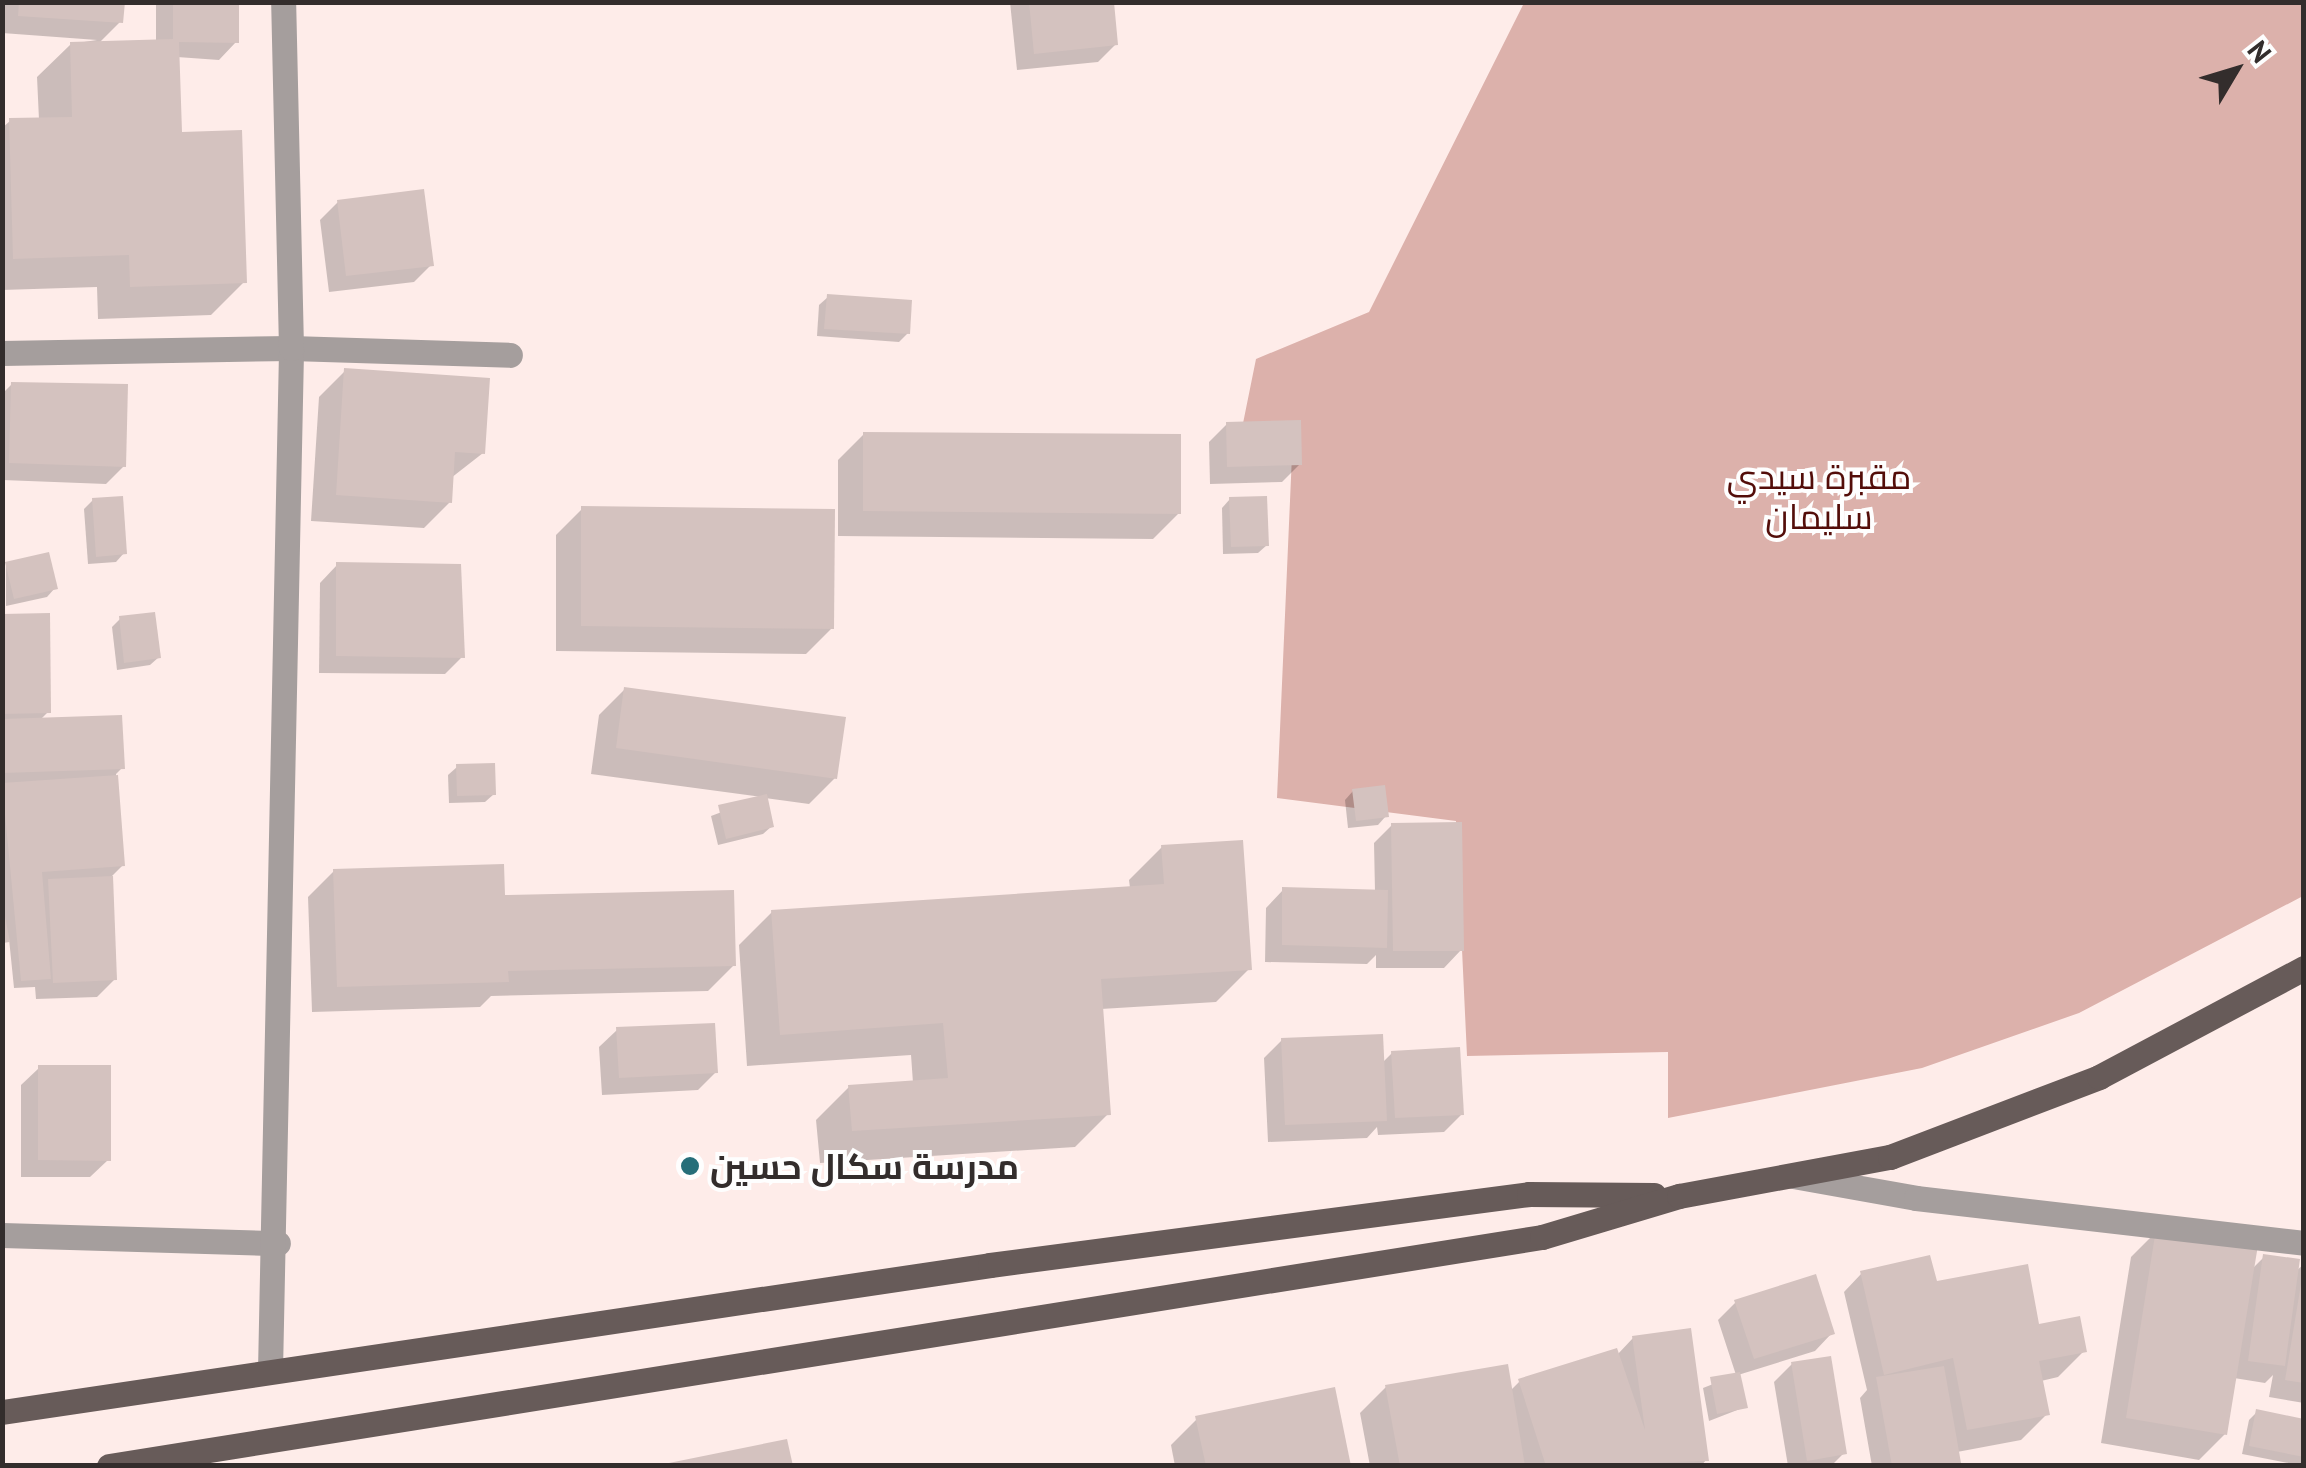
<!DOCTYPE html>
<html>
<head>
<meta charset="utf-8">
<style>
  body { margin:0 }
  #map { position:relative; width:2306px; height:1468px; overflow:hidden; background:#feece9; font-family:"PT Sans",Cairo,sans-serif }
  div>[style] { position:absolute }
  [style*='--x'] { left:calc(var(--x)*1px); top:calc(var(--y)*1px); width:calc(var(--w)*1px); rotate:calc(var(--a)*1deg) }
  .green>* { inset:0; background:#dcb1ab }
  .shadow>* { inset:0; background:#0003 }
  .building>* { inset:0; background:#d4c2bf }
  .minor>* { height:25px; margin:-12.5px; padding:0 12.5px; transform-origin:12.5px; border-radius:12.5px; background:#a59e9d }
  .major>* { height:25px; margin:-12.5px; padding:0 12.5px; transform-origin:12.5px; border-radius:12.5px; background:#675b59 }
  .dots>* { width:28px; height:28px; translate:-50% -50%; box-sizing:border-box; border:5px solid #fefefe; border-radius:50% }
  span { translate:-50% -50%; white-space:nowrap; text-align:center; line-height:1.15; -webkit-text-stroke:8px #fefefe; paint-order:stroke }
  .park-label { font-size:35px; color:#530d09 }
  .poi-label { font-size:35px; color:#332d2c; font-weight:700 }
  .left { translate:0 -50%; text-align:left }
  .frame { position:absolute; inset:0; border:5px solid #332d2c; pointer-events:none }
  .north { position:absolute; left:2186px; top:20px; width:100px; height:100px; -webkit-text-stroke:8px #fefefe; paint-order:stroke; rotate:52deg; font-size:28px; font-weight:700; line-height:40px; text-align:center; color:#332d2c }
  .north::after { content:''; display:block; margin:auto; width:35px; height:45px; background:#332d2c; clip-path:polygon(50% 0,100% 100%,50% 72%,0 100%) }
</style>
</head>
<body>
<div id="map">
  <div class="green">
    <i style="clip-path:polygon(1524px 3px,2303px 3px,2303px 896px,2079px 1013px,1922px 1068px,1668px 1118px,1668px 1052px,1467px 1056px,1456px 821px,1277px 798px,1292px 455px,1237px 453px,1256px 359px,1369px 312px)"></i>
  </div>
  <div class="shadow">
    <i style="clip-path:polygon(3px 2px,139px 2px,122px 3px,120px 22px,99px 43px,156px 42px,156px 2px,236px 2px,236px 42px,219px 60px,177px 57px,180px 135px,244px 282px,211px 315px,98px 319px,97px 287px,2px 290px,2px 128px,10px 121px,39px 120px,37px 77px,71px 44px,97px 40px,2px 33px)"></i>
    <i style="clip-path:polygon(1010px 2px,1112px 2px,1116px 44px,1098px 62px,1017px 70px)"></i>
    <i style="clip-path:polygon(338px 202px,431px 265px,414px 282px,329px 292px,320px 220px)"></i>
    <i style="clip-path:polygon(828px 297px,908px 333px,899px 342px,817px 336px,819px 305px)"></i>
    <i style="clip-path:polygon(345px 371px,483px 453px,451px 478px,450px 502px,424px 528px,311px 521px,319px 397px)"></i>
    <i style="clip-path:polygon(12px 384px,124px 466px,106px 484px,2px 480px,2px 394px)"></i>
    <i style="clip-path:polygon(1227px 424px,1300px 464px,1282px 482px,1210px 484px,1209px 442px)"></i>
    <i style="clip-path:polygon(864px 434px,1179px 513px,1153px 539px,838px 536px,838px 460px)"></i>
    <i style="clip-path:polygon(1230px 499px,1267px 545px,1258px 553px,1223px 554px,1222px 508px)"></i>
    <i style="clip-path:polygon(93px 500px,124px 553px,116px 562px,88px 564px,84px 509px)"></i>
    <i style="clip-path:polygon(582px 509px,832px 628px,806px 654px,556px 651px,556px 535px)"></i>
    <i style="clip-path:polygon(6px 564px,55px 588px,47px 597px,6px 606px)"></i>
    <i style="clip-path:polygon(337px 565px,462px 657px,445px 674px,319px 673px,320px 583px)"></i>
    <i style="clip-path:polygon(2px 616px,48px 712px,40px 720px,122px 768px,116px 774px,123px 865px,110px 878px,115px 979px,97px 997px,36px 999px,35px 987px,14px 988px,9px 939px,2px 945px)"></i>
    <i style="clip-path:polygon(120px 619px,159px 657px,150px 665px,117px 670px,112px 627px)"></i>
    <i style="clip-path:polygon(625px 689px,835px 778px,809px 804px,765px 798px,772px 826px,763px 834px,718px 845px,711px 816px,762px 797px,591px 774px,599px 715px)"></i>
    <i style="clip-path:polygon(457px 767px,494px 794px,485px 802px,449px 803px,448px 775px)"></i>
    <i style="clip-path:polygon(1353px 791px,1386px 816px,1378px 825px,1348px 828px,1345px 800px)"></i>
    <i style="clip-path:polygon(1392px 825px,1461px 950px,1444px 968px,1376px 968px,1376px 955px,1367px 964px,1265px 962px,1266px 908px,1283px 890px,1375px 892px,1374px 843px)"></i>
    <i style="clip-path:polygon(1162px 847px,1249px 969px,1216px 1002px,1101px 1009px,1108px 1114px,1075px 1147px,820px 1163px,816px 1120px,849px 1087px,913px 1083px,911px 1055px,747px 1066px,739px 945px,772px 912px,1130px 888px,1129px 880px)"></i>
    <i style="clip-path:polygon(334px 871px,503px 898px,734px 965px,708px 991px,491px 996px,480px 1007px,312px 1012px,308px 897px)"></i>
    <i style="clip-path:polygon(617px 1030px,716px 1072px,698px 1090px,602px 1095px,599px 1047px)"></i>
    <i style="clip-path:polygon(1282px 1040px,1382px 1063px,1392px 1053px,1462px 1114px,1444px 1132px,1378px 1135px,1377px 1127px,1367px 1138px,1268px 1142px,1264px 1058px)"></i>
    <i style="clip-path:polygon(39px 1068px,108px 1160px,90px 1177px,21px 1177px,21px 1085px)"></i>
    <i style="clip-path:polygon(2157px 1231px,2252px 1269px,2264px 1257px,2295px 1272px,2304px 1264px,2304px 1403px,2269px 1397px,2273px 1375px,2265px 1383px,2234px 1378px,2225px 1434px,2199px 1460px,2101px 1443px,2131px 1257px)"></i>
    <i style="clip-path:polygon(1861px 1274px,1935px 1287px,2084px 1351px,2058px 1377px,2041px 1381px,2047px 1414px,2021px 1440px,1957px 1452px,1955px 1466px,1872px 1466px,1860px 1398px,1867px 1390px,1844px 1292px)"></i>
    <i style="clip-path:polygon(1736px 1302px,1832px 1333px,1815px 1351px,1738px 1375px,1745px 1407px,1709px 1421px,1703px 1388px,1736px 1375px,1718px 1320px)"></i>
    <i style="clip-path:polygon(1633px 1338px,1706px 1460px,1701px 1466px,1370px 1466px,1360px 1413px,1386px 1387px,1510px 1391px,1519px 1382px,1617px 1355px)"></i>
    <i style="clip-path:polygon(1792px 1364px,1844px 1453px,1831px 1466px,1788px 1466px,1774px 1382px)"></i>
    <i style="clip-path:polygon(2257px 1412px,2304px 1421px,2304px 1466px,2242px 1454px,2249px 1420px)"></i>
    <i style="clip-path:polygon(1197px 1419px,1349px 1466px,1175px 1466px,1171px 1445px)"></i>
  </div>
  <div class="building">
    <i style="clip-path:polygon(19px 2px,125px 2px,123px 23px,18px 16px)"></i>
    <i style="clip-path:polygon(173px 2px,239px 2px,239px 43px,179px 42px,182px 132px,242px 130px,247px 283px,130px 287px,129px 255px,13px 259px,9px 118px,72px 117px,70px 42px,173px 39px)"></i>
    <i style="clip-path:polygon(1029px 2px,1114px 2px,1118px 45px,1034px 54px)"></i>
    <i style="clip-path:polygon(424px 189px,434px 266px,346px 276px,337px 200px)"></i>
    <i style="clip-path:polygon(827px 294px,912px 300px,910px 334px,824px 329px)"></i>
    <i style="clip-path:polygon(344px 368px,490px 378px,485px 454px,455px 452px,452px 503px,336px 495px)"></i>
    <i style="clip-path:polygon(11px 382px,128px 384px,126px 467px,9px 463px)"></i>
    <i style="clip-path:polygon(1301px 420px,1302px 465px,1227px 467px,1226px 422px)"></i>
    <i style="clip-path:polygon(863px 432px,1181px 434px,1181px 514px,863px 511px)"></i>
    <i style="clip-path:polygon(123px 496px,127px 554px,96px 557px,92px 498px)"></i>
    <i style="clip-path:polygon(1267px 496px,1269px 546px,1231px 547px,1229px 497px)"></i>
    <i style="clip-path:polygon(581px 506px,835px 509px,834px 629px,581px 626px)"></i>
    <i style="clip-path:polygon(49px 552px,58px 589px,14px 599px,5px 562px)"></i>
    <i style="clip-path:polygon(336px 562px,461px 564px,465px 658px,336px 656px)"></i>
    <i style="clip-path:polygon(155px 612px,161px 658px,124px 663px,119px 616px)"></i>
    <i style="clip-path:polygon(50px 613px,51px 713px,2px 714px,2px 614px)"></i>
    <i style="clip-path:polygon(624px 687px,846px 717px,837px 779px,616px 748px)"></i>
    <i style="clip-path:polygon(122px 715px,125px 769px,2px 773px,2px 719px)"></i>
    <i style="clip-path:polygon(495px 763px,496px 795px,457px 796px,456px 764px)"></i>
    <i style="clip-path:polygon(118px 775px,125px 866px,42px 872px,51px 979px,21px 981px,2px 783px)"></i>
    <i style="clip-path:polygon(1385px 785px,1389px 817px,1356px 821px,1352px 789px)"></i>
    <i style="clip-path:polygon(767px 794px,774px 827px,726px 839px,718px 805px)"></i>
    <i style="clip-path:polygon(1462px 822px,1464px 951px,1393px 951px,1391px 823px)"></i>
    <i style="clip-path:polygon(1243px 840px,1252px 970px,1101px 979px,1111px 1115px,852px 1131px,848px 1085px,948px 1078px,943px 1023px,780px 1035px,771px 910px,1164px 884px,1161px 845px)"></i>
    <i style="clip-path:polygon(504px 864px,505px 895px,734px 890px,736px 966px,508px 971px,509px 982px,337px 987px,333px 869px)"></i>
    <i style="clip-path:polygon(113px 876px,117px 980px,53px 983px,48px 879px)"></i>
    <i style="clip-path:polygon(1282px 887px,1388px 890px,1387px 948px,1282px 945px)"></i>
    <i style="clip-path:polygon(2px 901px,10px 942px,2px 943px)"></i>
    <i style="clip-path:polygon(715px 1023px,718px 1073px,619px 1078px,616px 1027px)"></i>
    <i style="clip-path:polygon(1383px 1034px,1387px 1121px,1285px 1125px,1281px 1038px)"></i>
    <i style="clip-path:polygon(1460px 1047px,1464px 1115px,1395px 1118px,1391px 1051px)"></i>
    <i style="clip-path:polygon(38px 1065px,111px 1065px,111px 1161px,38px 1160px)"></i>
    <i style="clip-path:polygon(2156px 1229px,2258px 1245px,2227px 1435px,2126px 1418px)"></i>
    <i style="clip-path:polygon(2263px 1254px,2300px 1259px,2285px 1366px,2248px 1361px)"></i>
    <i style="clip-path:polygon(1930px 1255px,1937px 1281px,2028px 1264px,2039px 1324px,2080px 1316px,2087px 1352px,2039px 1361px,2050px 1415px,1967px 1430px,1953px 1358px,1884px 1375px,1860px 1271px)"></i>
    <i style="clip-path:polygon(1816px 1274px,1835px 1334px,1754px 1359px,1734px 1300px)"></i>
    <i style="clip-path:polygon(2301px 1284px,2304px 1285px,2304px 1383px,2285px 1380px)"></i>
    <i style="clip-path:polygon(1691px 1328px,1709px 1461px,1546px 1466px,1518px 1379px,1617px 1348px,1645px 1430px,1632px 1336px)"></i>
    <i style="clip-path:polygon(1831px 1356px,1847px 1454px,1807px 1461px,1791px 1362px)"></i>
    <i style="clip-path:polygon(1508px 1364px,1525px 1466px,1400px 1466px,1385px 1385px)"></i>
    <i style="clip-path:polygon(1944px 1366px,1961px 1463px,1892px 1466px,1876px 1377px)"></i>
    <i style="clip-path:polygon(1740px 1372px,1748px 1408px,1717px 1414px,1710px 1377px)"></i>
    <i style="clip-path:polygon(1335px 1387px,1351px 1466px,1206px 1466px,1195px 1416px)"></i>
    <i style="clip-path:polygon(2256px 1409px,2304px 1419px,2304px 1457px,2249px 1446px)"></i>
    <i style="clip-path:polygon(787px 1439px,793px 1466px,665px 1466px,664px 1464px)"></i>
  </div>
  <div class="minor">
    <i style="--x:2;--y:353;--w:289;--a:-1"></i>
    <i style="--x:291;--y:348;--w:219;--a:1.8"></i>
    <i style="--x:1793;--y:1176;--w:125;--a:10.1"></i>
    <i style="--x:1916;--y:1198;--w:391;--a:6.6"></i>
    <i style="--x:2;--y:1235;--w:276;--a:1.7"></i>
    <i style="--x:270;--y:1371;--w:1023;--a:-88.82"></i>
    <i style="--x:291;--y:348;--w:346;--a:-91.3"></i>
  </div>
  <div class="major">
    <i style="--x:2;--y:1412;--w:999;--a:-8.46"></i>
    <i style="--x:990;--y:1265;--w:544;--a:-7.5"></i>
    <i style="--x:1529;--y:1194;--w:125;--a:0.5"></i>
    <i style="--x:109;--y:1466;--w:1451;--a:-9.08"></i>
    <i style="--x:1542;--y:1237;--w:143;--a:-16.7"></i>
    <i style="--x:1679;--y:1196;--w:215;--a:-10.5"></i>
    <i style="--x:1890;--y:1157;--w:224;--a:-20.9"></i>
    <i style="--x:2099;--y:1077;--w:232;--a:-28"></i>
  </div>
  <div class="dots">
    <i style="left:690px;top:1166px;background:#266e79"></i>
  </div>
  <div class="park-label">
    <span style="left:1819px;top:496px">مقبرة سيدي<br>سليمان</span>
  </div>
  <div class="poi-label">
    <span class="left" style="left:710px;top:1166px">مدرسة سكال حسين</span>
  </div>
  <div class="frame"></div>
  <div class="north">N</div>
</div>
</body>
</html>
